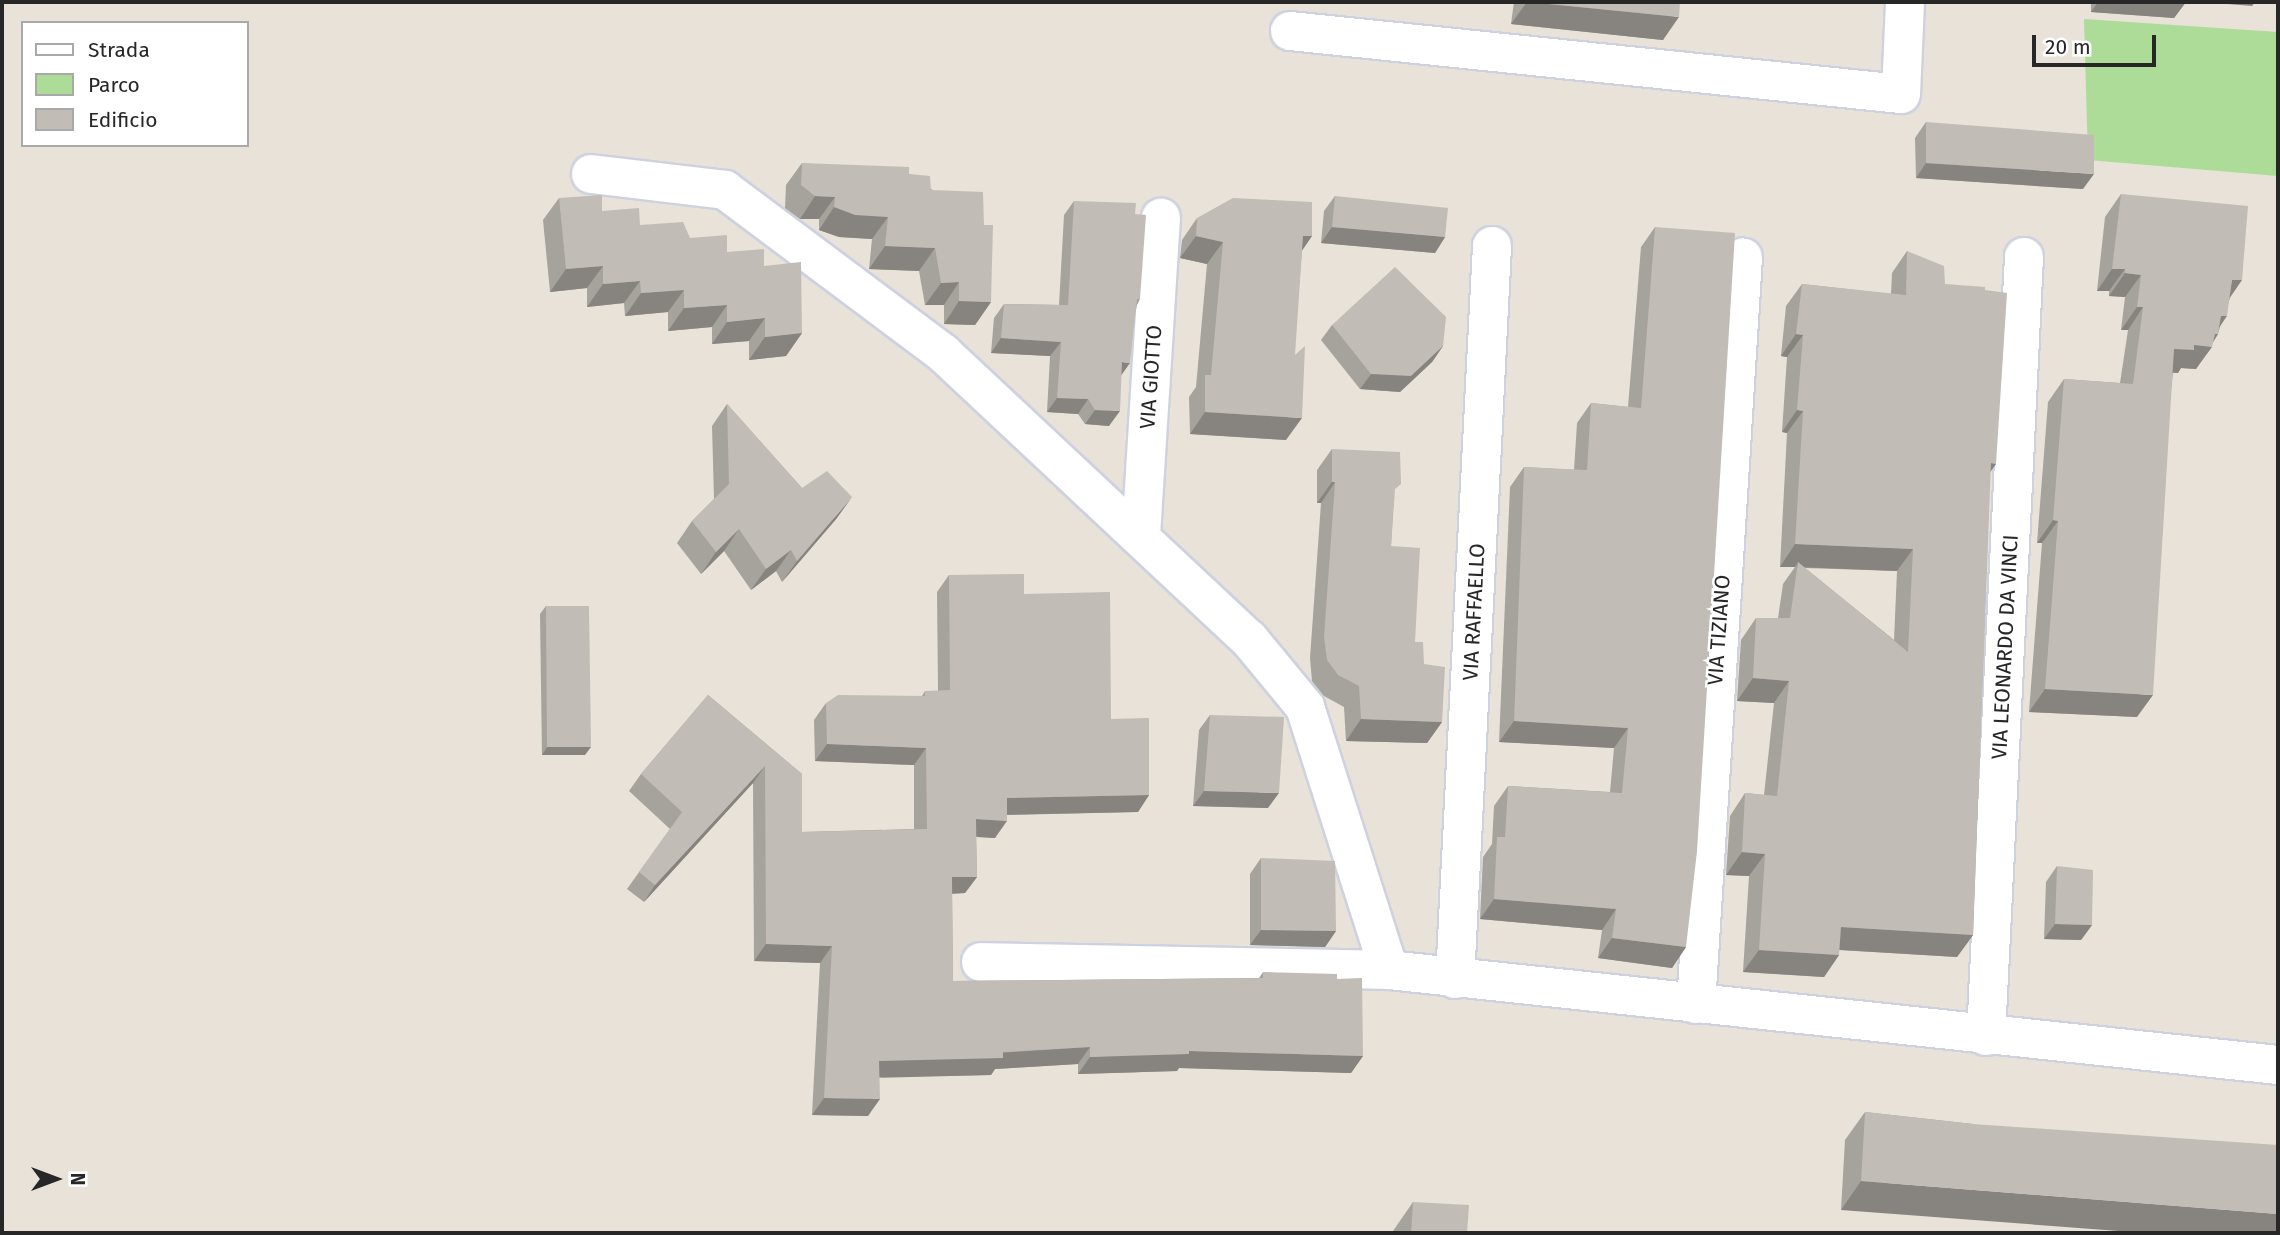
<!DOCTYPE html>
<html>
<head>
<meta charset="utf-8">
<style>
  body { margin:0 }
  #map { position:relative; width:2280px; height:1235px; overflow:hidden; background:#e8e2d9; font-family:"Fira Sans",sans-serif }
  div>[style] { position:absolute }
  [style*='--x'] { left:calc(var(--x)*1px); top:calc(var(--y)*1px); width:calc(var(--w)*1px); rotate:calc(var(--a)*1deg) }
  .green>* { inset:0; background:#addc99 }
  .roads { filter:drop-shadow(2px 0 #ced1df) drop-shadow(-2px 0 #ced1df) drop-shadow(0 2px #ced1df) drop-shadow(0 -2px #ced1df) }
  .street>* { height:38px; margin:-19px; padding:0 19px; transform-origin:19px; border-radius:19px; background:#fff }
  .wall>* { inset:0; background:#a6a29c }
  .shaded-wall>* { inset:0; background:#87847f }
  .building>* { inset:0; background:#c1bcb5 }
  span { translate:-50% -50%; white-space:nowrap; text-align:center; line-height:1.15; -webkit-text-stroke:5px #fff; paint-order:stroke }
  .street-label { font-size:21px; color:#272727 }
  .frame { position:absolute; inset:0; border:4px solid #272727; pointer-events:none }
  .legend { position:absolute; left:21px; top:21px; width:228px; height:126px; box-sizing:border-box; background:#fff; border:2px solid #a9a9a9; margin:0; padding:9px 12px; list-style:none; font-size:21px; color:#272727 }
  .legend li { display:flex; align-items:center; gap:14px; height:35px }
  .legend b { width:35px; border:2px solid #a9a9a9 }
  .north { position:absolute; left:21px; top:1144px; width:70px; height:70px; -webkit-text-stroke:5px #fff; paint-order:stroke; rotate:90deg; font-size:19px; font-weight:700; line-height:28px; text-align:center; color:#272727 }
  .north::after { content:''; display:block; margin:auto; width:24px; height:32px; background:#272727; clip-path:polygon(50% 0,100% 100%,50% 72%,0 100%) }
  .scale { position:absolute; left:2032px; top:35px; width:124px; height:32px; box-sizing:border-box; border:4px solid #272727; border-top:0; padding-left:9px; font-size:21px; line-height:24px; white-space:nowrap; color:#272727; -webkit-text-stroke:5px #fff; paint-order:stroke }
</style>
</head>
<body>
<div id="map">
  <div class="green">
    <i style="clip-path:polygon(2084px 19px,2278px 32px,2278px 176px,2088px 160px)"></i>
  </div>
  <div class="roads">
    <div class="street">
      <i style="--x:1290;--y:31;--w:614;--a:5.89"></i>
      <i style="--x:1901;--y:94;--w:92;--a:-87.5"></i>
      <i style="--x:591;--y:174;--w:135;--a:6.8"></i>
      <i style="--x:725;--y:190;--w:272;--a:36.8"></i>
      <i style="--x:943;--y:353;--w:419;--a:43.1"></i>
      <i style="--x:1249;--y:639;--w:88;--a:50.5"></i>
      <i style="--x:1305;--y:707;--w:276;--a:72.3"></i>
      <i style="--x:1141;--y:535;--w:318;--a:-86.4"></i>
      <i style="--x:981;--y:962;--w:408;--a:1.1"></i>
      <i style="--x:1389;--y:970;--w:894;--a:6.1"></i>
      <i style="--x:1455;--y:979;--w:734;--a:-87.11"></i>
      <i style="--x:1696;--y:1004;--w:748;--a:-86.4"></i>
      <i style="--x:1986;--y:1036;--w:780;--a:-87.21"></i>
    </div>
  </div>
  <div class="wall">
    <i style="clip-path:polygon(1514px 2px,1680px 2px,1663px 40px,1511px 24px)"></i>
    <i style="clip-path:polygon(2091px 2px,2186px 2px,2174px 18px,2091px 12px)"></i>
    <i style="clip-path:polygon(1926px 122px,2083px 189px,1916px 178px,1915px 138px)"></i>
    <i style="clip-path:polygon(802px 163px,909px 174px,984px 225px,991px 302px,975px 325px,944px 324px,944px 305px,925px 305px,919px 271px,869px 269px,872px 239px,839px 237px,819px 230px,819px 219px,800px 219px,785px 208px,786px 185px)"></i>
    <i style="clip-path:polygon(2121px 194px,2230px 298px,2220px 327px,2218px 334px,2196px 369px,2181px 368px,2178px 373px,2173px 372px,2137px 717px,2029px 712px,2042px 543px,2037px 543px,2048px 402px,2064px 379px,2120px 383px,2128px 330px,2121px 330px,2125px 297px,2109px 296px,2109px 291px,2097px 291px,2105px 217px)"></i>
    <i style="clip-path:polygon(1335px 196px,1445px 237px,1435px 253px,1321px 243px,1324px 211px)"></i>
    <i style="clip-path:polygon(559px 198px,640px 225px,690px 238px,764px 266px,802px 333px,786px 356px,749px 360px,749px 341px,712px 344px,712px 327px,668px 331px,668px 312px,625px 316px,624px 303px,587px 307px,587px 288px,550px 292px,543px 220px)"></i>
    <i style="clip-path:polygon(1074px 201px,1135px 214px,1140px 299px,1137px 305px,1109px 426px,1085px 424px,1078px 414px,1047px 412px,1050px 356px,991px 353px,994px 318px,1004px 304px,1059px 305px,1064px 215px)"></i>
    <i style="clip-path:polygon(1197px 218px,1312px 236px,1302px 250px,1286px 440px,1190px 434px,1189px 397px,1196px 387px,1207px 264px,1180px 258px,1182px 240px)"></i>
    <i style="clip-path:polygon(1655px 227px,1686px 947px,1672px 968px,1598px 958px,1602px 930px,1480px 919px,1483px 857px,1492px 844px,1494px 806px,1508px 786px,1610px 792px,1614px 748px,1499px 742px,1510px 487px,1524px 467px,1574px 470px,1577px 423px,1591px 403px,1628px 407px,1641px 247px)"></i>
    <i style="clip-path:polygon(evenodd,1907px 251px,1945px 284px,1996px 464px,1990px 472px,1973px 935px,1957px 957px,1839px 950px,1839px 955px,1824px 977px,1743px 972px,1749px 876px,1726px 875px,1730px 816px,1745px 793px,1764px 795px,1774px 703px,1737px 701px,1741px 640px,1756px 618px,1778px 618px,1783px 584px,1795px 567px,1780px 567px,1787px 433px,1782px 432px,1787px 357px,1781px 356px,1786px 306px,1802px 284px,1891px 294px,1892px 273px,1907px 251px,1805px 568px,1897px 571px,1894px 640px,1805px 568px)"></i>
    <i style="clip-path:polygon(1332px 325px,1443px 346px,1432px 362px,1400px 392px,1360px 389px,1321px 340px)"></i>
    <i style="clip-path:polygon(727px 404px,802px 488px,837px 518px,782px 582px,776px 571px,751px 590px,724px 551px,701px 574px,677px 543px,692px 521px,714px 499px,712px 426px)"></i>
    <i style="clip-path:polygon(1332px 449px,1394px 493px,1391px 546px,1415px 642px,1424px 664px,1442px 722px,1427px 743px,1346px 741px,1344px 707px,1324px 696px,1312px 681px,1310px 658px,1321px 503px,1317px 503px,1317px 470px)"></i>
    <i style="clip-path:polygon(949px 575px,1024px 594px,1111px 719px,1149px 795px,1138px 812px,1007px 815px,995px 838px,976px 837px,977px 877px,965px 893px,952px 894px,953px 981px,1259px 978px,1263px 972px,1337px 979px,1363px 1056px,1351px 1073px,1179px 1068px,1177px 1071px,1078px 1074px,1078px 1064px,995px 1069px,991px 1075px,879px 1077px,868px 1116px,812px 1115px,820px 963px,754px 961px,753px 783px,644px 902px,627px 889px,670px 829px,629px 791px,641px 774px,708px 695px,802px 774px,802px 832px,914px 829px,914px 765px,815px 761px,814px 720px,826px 703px,922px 696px,925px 691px,938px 691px,937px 592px)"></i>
    <i style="clip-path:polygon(546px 606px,585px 755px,542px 755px,540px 614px)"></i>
    <i style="clip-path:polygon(1210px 715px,1268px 808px,1193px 806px,1199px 730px)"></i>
    <i style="clip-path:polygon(1261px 858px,1336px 931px,1325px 947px,1250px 945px,1250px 874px)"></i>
    <i style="clip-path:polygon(2057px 866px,2092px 925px,2081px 940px,2044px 939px,2046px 882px)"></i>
    <i style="clip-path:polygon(1865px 1112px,1973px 1124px,1841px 1210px,1845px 1140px)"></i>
    <i style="clip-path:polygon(1413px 1202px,1467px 1233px,1393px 1233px,1393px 1231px)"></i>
  </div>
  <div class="shaded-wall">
    <i style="clip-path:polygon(1527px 2px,1679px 17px,1663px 40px,1511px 24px)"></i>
    <i style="clip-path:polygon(2098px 2px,2186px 2px,2174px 18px,2091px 12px)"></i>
    <i style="clip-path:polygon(2203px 2px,2255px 2px,2252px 6px)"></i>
    <i style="clip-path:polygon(1926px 163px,2094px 174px,2083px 189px,1916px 178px)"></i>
    <i style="clip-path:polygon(815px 196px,835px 197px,819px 219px,800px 219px)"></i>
    <i style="clip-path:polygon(834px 207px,888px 217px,872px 239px,839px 237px,819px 230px)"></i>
    <i style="clip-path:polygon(1332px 227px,1445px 237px,1435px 253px,1321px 243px)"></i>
    <i style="clip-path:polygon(1196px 236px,1223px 242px,1207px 264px,1180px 258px)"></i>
    <i style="clip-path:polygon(1303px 236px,1312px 236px,1297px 258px)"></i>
    <i style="clip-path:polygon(885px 246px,935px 248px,919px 271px,869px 269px)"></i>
    <i style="clip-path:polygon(603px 266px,587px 288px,550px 292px,566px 269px)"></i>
    <i style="clip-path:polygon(2112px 269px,2125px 269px,2109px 291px,2097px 291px)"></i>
    <i style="clip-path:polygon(2125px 273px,2141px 275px,2125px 297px,2109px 296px)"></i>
    <i style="clip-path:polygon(2232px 280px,2242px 280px,2227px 302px)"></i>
    <i style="clip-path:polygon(640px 281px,624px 303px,587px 307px,603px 284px)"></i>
    <i style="clip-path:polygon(959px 282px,944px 305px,925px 305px,941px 283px)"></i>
    <i style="clip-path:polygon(684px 290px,668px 312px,625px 316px,641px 293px)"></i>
    <i style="clip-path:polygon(959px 301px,991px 302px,975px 325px,944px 324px)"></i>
    <i style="clip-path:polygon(727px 305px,712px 327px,668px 331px,684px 308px)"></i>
    <i style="clip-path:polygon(2137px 307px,2143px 307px,2128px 330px,2121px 330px)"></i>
    <i style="clip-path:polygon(2221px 316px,2227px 316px,2212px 338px)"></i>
    <i style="clip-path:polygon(765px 318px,749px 341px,712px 344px,727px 322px)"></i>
    <i style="clip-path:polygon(802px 333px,786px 356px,749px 360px,765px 337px)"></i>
    <i style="clip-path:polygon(1796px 334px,1803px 335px,1787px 357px,1781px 356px)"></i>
    <i style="clip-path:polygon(2215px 334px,2218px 334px,2210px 347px,2212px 347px,2196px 369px,2181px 368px,2178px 373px,2159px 372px,2174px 349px)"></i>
    <i style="clip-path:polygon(1001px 338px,1061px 342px,1050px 356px,991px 353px)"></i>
    <i style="clip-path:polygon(1443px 346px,1432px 362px,1400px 392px,1360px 389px,1371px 374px)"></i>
    <i style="clip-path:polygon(1122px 362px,1130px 363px,1120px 377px)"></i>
    <i style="clip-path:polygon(1057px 398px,1088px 399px,1078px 414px,1047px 412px)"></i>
    <i style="clip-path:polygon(1095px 410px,1120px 411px,1109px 426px,1085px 424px)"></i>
    <i style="clip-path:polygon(1797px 410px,1803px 411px,1787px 433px,1782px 432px)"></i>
    <i style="clip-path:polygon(1205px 412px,1302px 418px,1286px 440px,1190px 434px)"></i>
    <i style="clip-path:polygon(1991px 463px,1996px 464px,1980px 486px)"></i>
    <i style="clip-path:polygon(1332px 482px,1335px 482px,1321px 503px,1317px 503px)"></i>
    <i style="clip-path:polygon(852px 497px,837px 518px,782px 582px,797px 561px)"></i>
    <i style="clip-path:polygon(2053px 520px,2058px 521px,2042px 543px,2037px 543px)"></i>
    <i style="clip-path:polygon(739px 529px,724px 551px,701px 574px,716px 552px)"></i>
    <i style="clip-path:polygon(1795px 544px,1913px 549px,1897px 571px,1797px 567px,1798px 562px,1795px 567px,1780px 567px)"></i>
    <i style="clip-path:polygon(791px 550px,776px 571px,751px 590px,766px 569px)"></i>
    <i style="clip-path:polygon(1753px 678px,1789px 681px,1774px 703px,1737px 701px)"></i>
    <i style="clip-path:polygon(2045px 689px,2153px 695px,2137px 717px,2029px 712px)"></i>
    <i style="clip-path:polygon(1361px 719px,1442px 722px,1427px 743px,1346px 741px)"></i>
    <i style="clip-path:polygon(1514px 721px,1628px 728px,1614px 748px,1499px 742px)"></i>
    <i style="clip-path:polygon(827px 744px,926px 748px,914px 765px,815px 761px)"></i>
    <i style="clip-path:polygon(547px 747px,591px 747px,585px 755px,542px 755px)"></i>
    <i style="clip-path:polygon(765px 766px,753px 783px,644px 902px,655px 885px)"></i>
    <i style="clip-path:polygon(1204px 791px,1279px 793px,1268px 808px,1193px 806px)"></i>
    <i style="clip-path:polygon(1149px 795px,1138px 812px,995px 815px,1007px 798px)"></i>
    <i style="clip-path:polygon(976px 819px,1007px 821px,995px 838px,964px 836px)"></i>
    <i style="clip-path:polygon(1742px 852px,1765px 854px,1749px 876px,1726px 875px)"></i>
    <i style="clip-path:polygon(952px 877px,977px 877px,965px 893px,940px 894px)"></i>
    <i style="clip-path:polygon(1494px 899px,1616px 909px,1602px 930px,1480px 919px)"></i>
    <i style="clip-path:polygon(2055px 924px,2092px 925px,2081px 940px,2044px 939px)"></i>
    <i style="clip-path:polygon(1841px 927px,1973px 935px,1957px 957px,1825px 949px)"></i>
    <i style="clip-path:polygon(1261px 930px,1336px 931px,1325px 947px,1250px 945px)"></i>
    <i style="clip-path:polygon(1612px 938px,1686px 947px,1672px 968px,1598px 958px)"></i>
    <i style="clip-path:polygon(766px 944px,832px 946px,820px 963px,754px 961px)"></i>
    <i style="clip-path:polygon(1759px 950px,1839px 955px,1824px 977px,1743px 972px)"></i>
    <i style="clip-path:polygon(1090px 1047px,1078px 1064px,995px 1069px,991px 1075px,867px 1078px,879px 1061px)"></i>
    <i style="clip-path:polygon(1189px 1051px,1363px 1056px,1351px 1073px,1179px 1068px,1177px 1071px,1078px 1074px,1090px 1057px)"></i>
    <i style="clip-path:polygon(824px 1098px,880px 1099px,868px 1116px,812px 1115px)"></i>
    <i style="clip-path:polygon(1861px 1181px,2278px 1214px,2278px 1233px,2145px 1233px,1841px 1210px)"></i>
  </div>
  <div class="building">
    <i style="clip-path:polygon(1530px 2px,1680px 2px,1679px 17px)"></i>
    <i style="clip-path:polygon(1926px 122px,2094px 135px,2094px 174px,1926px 163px)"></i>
    <i style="clip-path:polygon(802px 163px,909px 167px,909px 174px,930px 176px,931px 190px,983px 192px,984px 225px,993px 225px,991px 302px,959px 301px,959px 282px,941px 283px,935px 248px,885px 246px,888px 217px,855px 215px,834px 207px,835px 197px,815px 196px,801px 185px)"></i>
    <i style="clip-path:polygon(2121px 194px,2248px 206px,2242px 280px,2232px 280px,2227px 316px,2221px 316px,2218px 334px,2215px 334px,2212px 347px,2194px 345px,2194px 350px,2174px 349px,2153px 695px,2045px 689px,2058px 521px,2053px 520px,2064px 379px,2133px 384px,2143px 307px,2137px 307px,2141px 275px,2125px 273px,2125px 269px,2112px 269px)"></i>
    <i style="clip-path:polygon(602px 195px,602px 211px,639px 208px,640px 225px,683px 222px,690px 238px,727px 235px,727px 252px,764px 249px,764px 266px,801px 262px,802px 333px,765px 337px,765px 318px,727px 322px,727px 305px,684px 308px,684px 290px,641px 293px,640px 281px,603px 284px,603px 266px,566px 269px,559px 198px)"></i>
    <i style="clip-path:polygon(1335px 196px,1448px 208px,1445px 237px,1332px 227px)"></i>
    <i style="clip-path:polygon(1233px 198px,1312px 202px,1312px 236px,1303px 236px,1295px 355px,1305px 346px,1302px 418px,1205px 412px,1205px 375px,1211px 375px,1223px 242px,1196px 236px,1197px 218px)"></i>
    <i style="clip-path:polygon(1074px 201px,1136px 203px,1135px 214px,1146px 215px,1140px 299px,1137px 299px,1130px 363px,1122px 362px,1120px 411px,1095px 410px,1088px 399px,1057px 398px,1061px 342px,1001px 338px,1004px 304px,1068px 305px)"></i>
    <i style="clip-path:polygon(1655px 227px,1735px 233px,1697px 851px,1686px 947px,1612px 938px,1616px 909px,1494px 899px,1497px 837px,1505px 837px,1508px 786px,1622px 793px,1628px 728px,1514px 721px,1524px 467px,1587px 470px,1591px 403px,1641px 408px)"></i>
    <i style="clip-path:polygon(1907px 251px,1944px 266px,1945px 284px,1985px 287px,1985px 290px,2007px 293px,1996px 464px,1991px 463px,1973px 935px,1841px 927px,1839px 955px,1759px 950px,1765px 854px,1742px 852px,1745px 793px,1777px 796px,1789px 681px,1753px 678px,1756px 618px,1790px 618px,1798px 562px,1908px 652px,1913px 549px,1795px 544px,1803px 411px,1797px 410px,1803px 335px,1796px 334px,1802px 284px,1906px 295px)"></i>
    <i style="clip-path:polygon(1395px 267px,1446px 317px,1443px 346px,1411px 376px,1371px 374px,1332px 325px)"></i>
    <i style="clip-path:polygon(727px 404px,802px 488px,827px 471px,852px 497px,797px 561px,791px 550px,766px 569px,739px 529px,716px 552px,692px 521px,729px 484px)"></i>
    <i style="clip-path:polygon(1332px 449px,1400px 452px,1401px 484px,1395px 489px,1391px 546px,1420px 548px,1415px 642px,1423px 642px,1424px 664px,1445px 667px,1442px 722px,1361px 719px,1359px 686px,1338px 675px,1327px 660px,1324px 637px,1335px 482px,1332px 482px)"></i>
    <i style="clip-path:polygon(1024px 574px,1024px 594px,1110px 592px,1111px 719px,1149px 718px,1149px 795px,1007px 798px,1007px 821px,976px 819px,977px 877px,952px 877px,953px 981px,1263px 978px,1263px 972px,1337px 974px,1337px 979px,1362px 978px,1363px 1056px,1189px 1051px,1189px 1054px,1090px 1057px,1090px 1047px,1003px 1052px,1003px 1058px,879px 1061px,880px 1099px,824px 1098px,832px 946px,766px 944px,765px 766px,655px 885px,639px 872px,682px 812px,641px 774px,708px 695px,802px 774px,802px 832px,927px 829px,926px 748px,827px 744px,826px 703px,838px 695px,925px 696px,925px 691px,950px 690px,949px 575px)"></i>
    <i style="clip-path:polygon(546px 606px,589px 606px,591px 747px,547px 747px)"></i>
    <i style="clip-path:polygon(1210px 715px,1284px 717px,1279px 793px,1204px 791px)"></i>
    <i style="clip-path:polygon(1261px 858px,1335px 861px,1336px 931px,1261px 930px)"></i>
    <i style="clip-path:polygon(2057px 866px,2093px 870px,2092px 925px,2055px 924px)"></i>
    <i style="clip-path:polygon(1865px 1112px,1973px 1124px,2278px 1145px,2278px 1214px,1861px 1181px)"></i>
    <i style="clip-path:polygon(1413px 1202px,1469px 1205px,1467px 1233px,1411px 1233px)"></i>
  </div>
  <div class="street-label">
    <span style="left:1151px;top:377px;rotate:-86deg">VIA GIOTTO</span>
    <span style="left:1474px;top:612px;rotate:-87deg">VIA RAFFAELLO</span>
    <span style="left:1719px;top:630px;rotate:-86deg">VIA TIZIANO</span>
    <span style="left:2005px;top:647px;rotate:-87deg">VIA LEONARDO DA VINCI</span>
  </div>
  <div class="frame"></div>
  <ul class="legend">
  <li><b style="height:9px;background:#fff"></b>Strada</li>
  <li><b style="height:19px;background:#addc99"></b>Parco</li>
  <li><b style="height:19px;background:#c1bcb5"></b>Edificio</li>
  </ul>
  <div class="north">N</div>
  <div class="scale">20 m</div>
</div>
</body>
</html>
